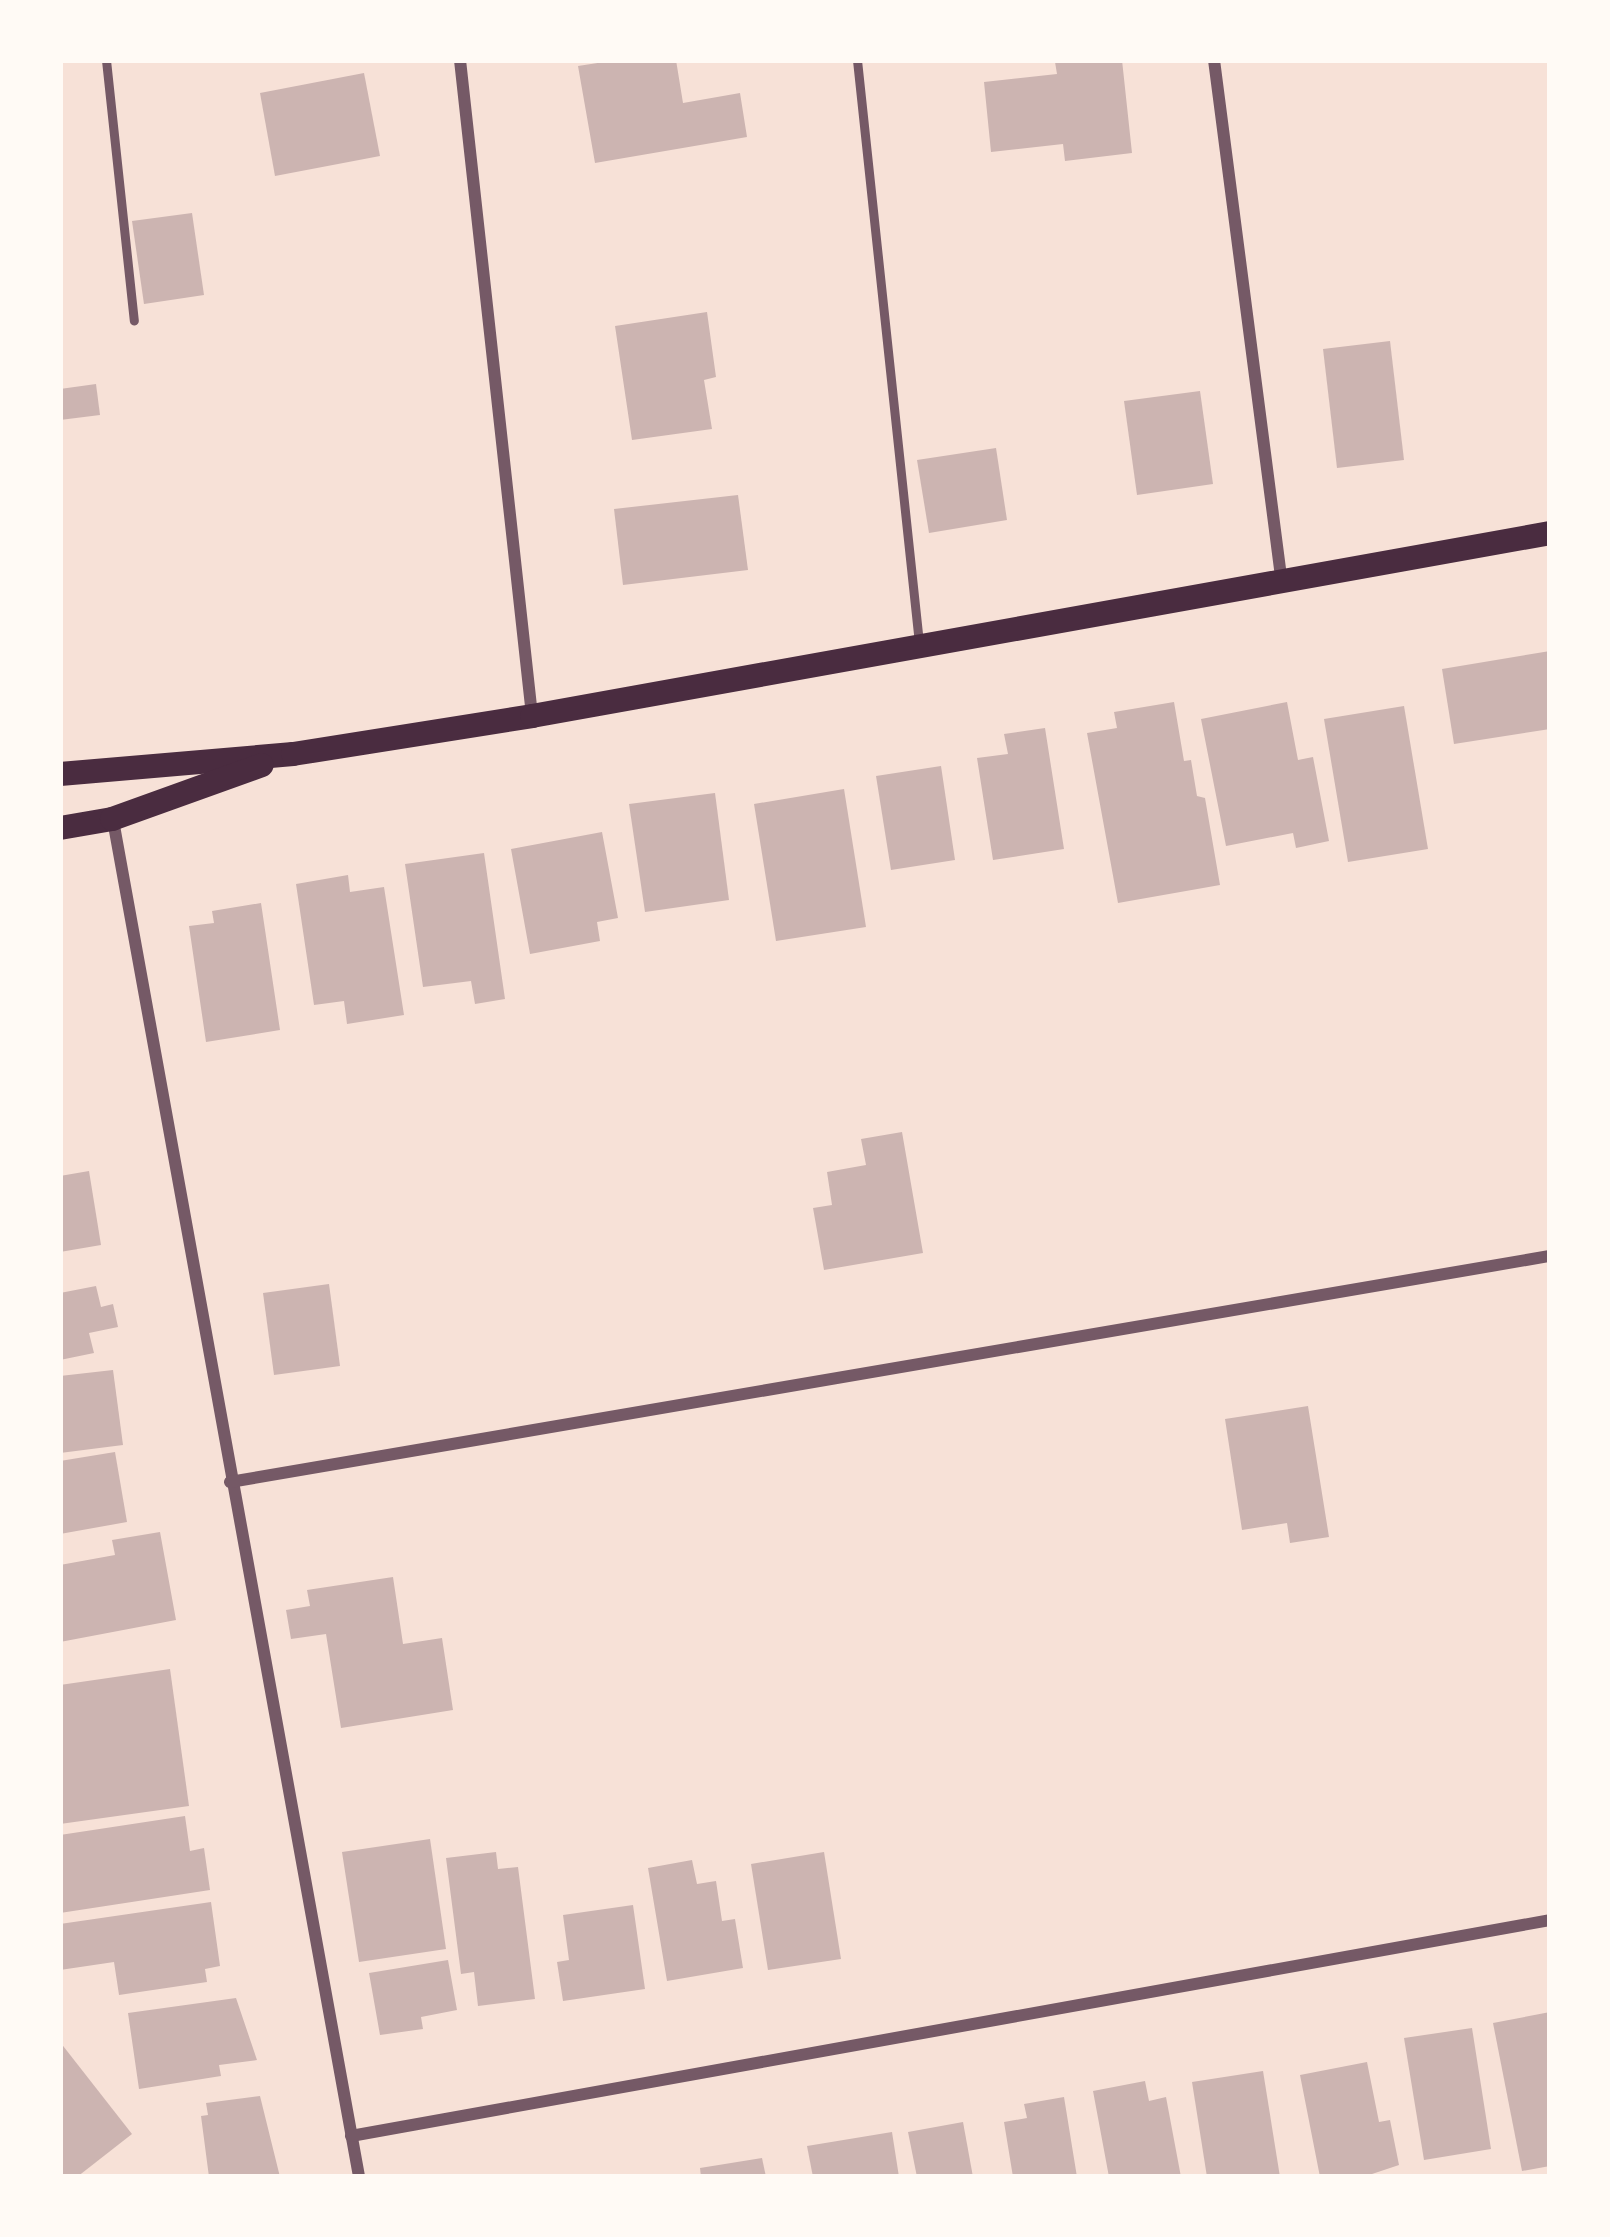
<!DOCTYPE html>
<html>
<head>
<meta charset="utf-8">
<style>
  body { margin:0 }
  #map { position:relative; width:1610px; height:2237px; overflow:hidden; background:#f7e1d7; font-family:Poppins,sans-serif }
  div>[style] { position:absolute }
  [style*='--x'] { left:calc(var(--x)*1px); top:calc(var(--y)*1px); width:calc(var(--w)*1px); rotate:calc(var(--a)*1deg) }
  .building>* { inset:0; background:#ccb4b1 }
  .service>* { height:9px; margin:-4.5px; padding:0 4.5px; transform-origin:4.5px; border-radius:4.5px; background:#755966 }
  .minor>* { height:12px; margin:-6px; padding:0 6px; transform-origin:6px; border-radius:6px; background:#755966 }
  .secondary>* { height:24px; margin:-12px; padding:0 12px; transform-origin:12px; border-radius:12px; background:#4a2c40 }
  span { translate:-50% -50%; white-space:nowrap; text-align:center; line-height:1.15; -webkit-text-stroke:9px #fffaf5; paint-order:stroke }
  .frame { position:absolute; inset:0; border:63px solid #fffaf5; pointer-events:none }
</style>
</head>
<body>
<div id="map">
  <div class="building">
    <i style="clip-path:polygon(617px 60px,676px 60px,683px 103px,740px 93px,747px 137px,595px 163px,578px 66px)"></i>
    <i style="clip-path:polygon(1122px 60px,1132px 153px,1065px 161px,1063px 144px,991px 152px,984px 82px,1057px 74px,1055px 62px)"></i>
    <i style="clip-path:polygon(364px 73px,380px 156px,275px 176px,260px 93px)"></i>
    <i style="clip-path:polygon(192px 213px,204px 295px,144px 304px,132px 221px)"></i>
    <i style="clip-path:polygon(707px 312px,716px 377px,704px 380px,712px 429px,632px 440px,615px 326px)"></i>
    <i style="clip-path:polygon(1390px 341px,1404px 460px,1337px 468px,1323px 349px)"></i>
    <i style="clip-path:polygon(96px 384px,100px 415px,60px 420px,60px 389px)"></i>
    <i style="clip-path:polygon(1200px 391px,1213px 484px,1137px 495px,1124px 401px)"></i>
    <i style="clip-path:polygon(996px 448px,1007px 520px,929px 533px,917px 460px)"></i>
    <i style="clip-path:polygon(738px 495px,748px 570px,623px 585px,614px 509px)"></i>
    <i style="clip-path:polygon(1550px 651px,1550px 729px,1454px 744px,1442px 669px)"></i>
    <i style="clip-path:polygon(1174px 702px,1184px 761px,1191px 760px,1197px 796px,1205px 798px,1220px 885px,1118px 903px,1087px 733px,1117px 728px,1114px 712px)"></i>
    <i style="clip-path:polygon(1287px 702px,1298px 760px,1313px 757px,1329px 841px,1296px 848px,1293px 833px,1226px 846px,1201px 719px)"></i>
    <i style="clip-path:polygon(1404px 706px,1428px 849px,1348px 862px,1324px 719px)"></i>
    <i style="clip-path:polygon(1045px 728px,1064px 849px,993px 860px,977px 758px,1008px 754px,1004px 734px)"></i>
    <i style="clip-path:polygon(941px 766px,955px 860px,891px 870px,876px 776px)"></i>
    <i style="clip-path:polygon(844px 789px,866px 927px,776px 941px,754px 804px)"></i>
    <i style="clip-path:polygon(715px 793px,729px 900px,645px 912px,629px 804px)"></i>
    <i style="clip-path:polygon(602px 832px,618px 918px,597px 922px,600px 941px,530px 954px,511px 849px)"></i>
    <i style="clip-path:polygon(484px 853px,505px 999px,475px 1004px,471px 981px,423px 987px,405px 864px)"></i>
    <i style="clip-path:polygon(348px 875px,350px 892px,384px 887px,404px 1015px,347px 1024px,344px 1001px,314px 1005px,296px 884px)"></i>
    <i style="clip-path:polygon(261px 903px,280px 1030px,206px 1042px,189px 926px,214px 923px,212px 911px)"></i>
    <i style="clip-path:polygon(902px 1132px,923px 1253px,824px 1270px,813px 1208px,832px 1205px,827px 1172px,866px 1165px,861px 1139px)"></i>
    <i style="clip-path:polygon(89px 1171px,101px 1245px,60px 1252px,60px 1176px)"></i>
    <i style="clip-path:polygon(329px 1284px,340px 1366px,274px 1375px,263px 1293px)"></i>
    <i style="clip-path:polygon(96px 1286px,101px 1307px,113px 1304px,118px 1327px,89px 1333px,94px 1353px,60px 1360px,60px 1293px)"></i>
    <i style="clip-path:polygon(113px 1370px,123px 1445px,60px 1453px,60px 1376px)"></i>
    <i style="clip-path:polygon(1308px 1406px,1329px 1537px,1290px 1543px,1287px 1523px,1242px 1530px,1225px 1419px)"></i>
    <i style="clip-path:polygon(115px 1452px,127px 1522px,60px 1534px,60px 1461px)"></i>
    <i style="clip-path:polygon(160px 1532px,176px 1620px,60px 1642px,60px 1565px,115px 1555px,112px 1540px)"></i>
    <i style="clip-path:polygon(393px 1577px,403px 1644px,442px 1638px,453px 1710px,341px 1728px,326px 1634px,291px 1639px,286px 1610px,310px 1606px,307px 1590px)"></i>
    <i style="clip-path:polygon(170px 1669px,189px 1806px,60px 1824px,60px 1685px)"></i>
    <i style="clip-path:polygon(185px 1816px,190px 1851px,204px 1848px,210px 1890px,60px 1913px,60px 1835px)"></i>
    <i style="clip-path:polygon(430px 1839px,446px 1949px,359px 1962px,342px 1852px)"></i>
    <i style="clip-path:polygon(496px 1852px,498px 1869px,518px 1867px,535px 1999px,478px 2006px,474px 1972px,461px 1974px,446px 1858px)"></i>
    <i style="clip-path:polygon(824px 1852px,841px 1959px,768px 1970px,751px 1864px)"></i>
    <i style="clip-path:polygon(692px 1860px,697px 1884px,716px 1881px,722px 1921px,735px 1919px,743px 1968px,667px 1981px,648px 1868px)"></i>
    <i style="clip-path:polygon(211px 1902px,220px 1966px,205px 1969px,207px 1982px,119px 1995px,114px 1962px,60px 1970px,60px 1924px)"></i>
    <i style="clip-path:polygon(633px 1905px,645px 1989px,563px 2001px,557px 1962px,569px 1960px,563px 1915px)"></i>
    <i style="clip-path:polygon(448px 1960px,457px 2010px,421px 2017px,423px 2029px,380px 2035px,369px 1973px)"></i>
    <i style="clip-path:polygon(236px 1998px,257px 2060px,219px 2065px,221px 2076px,139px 2089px,128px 2013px)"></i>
    <i style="clip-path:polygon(1550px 2012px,1550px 2166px,1522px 2171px,1493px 2023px)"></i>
    <i style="clip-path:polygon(1472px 2028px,1491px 2149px,1424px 2160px,1404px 2038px)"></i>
    <i style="clip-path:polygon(60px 2042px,132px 2134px,77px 2177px,60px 2177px)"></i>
    <i style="clip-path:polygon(1367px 2062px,1379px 2122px,1390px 2120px,1399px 2165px,1363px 2177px,1320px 2177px,1300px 2075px)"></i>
    <i style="clip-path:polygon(1263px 2071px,1280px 2177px,1207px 2177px,1192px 2082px)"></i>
    <i style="clip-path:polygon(1145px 2081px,1149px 2101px,1166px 2097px,1181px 2177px,1109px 2177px,1093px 2091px)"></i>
    <i style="clip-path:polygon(260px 2096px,280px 2177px,209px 2177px,201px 2116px,208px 2115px,206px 2103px)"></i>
    <i style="clip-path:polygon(1064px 2097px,1077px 2177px,1013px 2177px,1004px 2122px,1027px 2118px,1024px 2104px)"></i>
    <i style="clip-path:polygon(963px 2122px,973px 2177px,917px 2177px,908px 2132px)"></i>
    <i style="clip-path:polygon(892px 2132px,899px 2177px,813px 2177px,807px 2146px)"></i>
    <i style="clip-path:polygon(762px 2158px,766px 2177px,701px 2177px,700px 2168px)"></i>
  </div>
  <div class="service">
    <i style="--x:106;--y:60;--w:262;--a:83.9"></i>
    <i style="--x:857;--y:60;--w:586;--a:83.93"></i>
  </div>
  <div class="minor">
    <i style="--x:460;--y:60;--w:659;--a:83.73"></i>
    <i style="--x:1214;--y:60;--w:528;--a:82.61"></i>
    <i style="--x:113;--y:820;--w:1379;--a:79.72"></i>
    <i style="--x:230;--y:1482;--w:1339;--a:-9.72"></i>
    <i style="--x:351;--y:2136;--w:1218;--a:-10.21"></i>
  </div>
  <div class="secondary">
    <i style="--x:60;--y:774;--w:234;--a:-4.9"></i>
    <i style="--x:293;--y:754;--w:242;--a:-9"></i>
    <i style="--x:532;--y:716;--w:1034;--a:-10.19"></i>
    <i style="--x:60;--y:828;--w:53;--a:-9.8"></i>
    <i style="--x:112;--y:819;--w:159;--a:-19.8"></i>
  </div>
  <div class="frame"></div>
</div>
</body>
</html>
